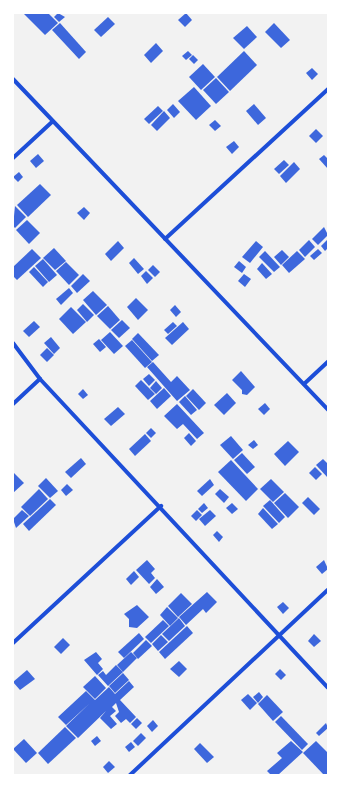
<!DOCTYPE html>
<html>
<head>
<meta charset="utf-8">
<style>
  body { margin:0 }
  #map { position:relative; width:341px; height:788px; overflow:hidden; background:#f2f2f2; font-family:"Titillium Web",sans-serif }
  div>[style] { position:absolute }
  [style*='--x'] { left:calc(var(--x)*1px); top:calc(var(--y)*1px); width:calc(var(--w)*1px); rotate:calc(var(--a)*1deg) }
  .building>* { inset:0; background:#3d67dc }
  .minor>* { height:4px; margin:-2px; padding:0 2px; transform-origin:2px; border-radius:2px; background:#1d4ed8 }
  span { translate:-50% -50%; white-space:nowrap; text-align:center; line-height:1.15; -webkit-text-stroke:4px #fff; paint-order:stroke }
  .frame { position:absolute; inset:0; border:14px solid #fff; pointer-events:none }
</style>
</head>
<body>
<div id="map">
  <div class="building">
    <i style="clip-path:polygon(23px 13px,48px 13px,58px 23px,45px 35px)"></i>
    <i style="clip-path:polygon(58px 13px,65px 17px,59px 22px,54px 17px)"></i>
    <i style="clip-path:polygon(186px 13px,192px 20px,185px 27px,178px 20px)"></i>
    <i style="clip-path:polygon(108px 17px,115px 24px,101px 37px,94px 30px)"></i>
    <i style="clip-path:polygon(60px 23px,86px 52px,79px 59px,52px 30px)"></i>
    <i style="clip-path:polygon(274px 23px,290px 40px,281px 48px,265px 32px)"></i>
    <i style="clip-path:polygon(247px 26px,257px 37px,244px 49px,233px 38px)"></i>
    <i style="clip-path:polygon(156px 43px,163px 51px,151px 63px,144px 55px)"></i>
    <i style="clip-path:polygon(188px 51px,192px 55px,186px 60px,182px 56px)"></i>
    <i style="clip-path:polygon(244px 51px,257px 65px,230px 91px,217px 77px)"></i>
    <i style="clip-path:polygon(193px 55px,198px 60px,194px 64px,189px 59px)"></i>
    <i style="clip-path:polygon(203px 64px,215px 77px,201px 90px,189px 77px)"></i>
    <i style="clip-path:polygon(312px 68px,318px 74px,312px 80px,306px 73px)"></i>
    <i style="clip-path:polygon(216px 78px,229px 92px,216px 104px,203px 90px)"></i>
    <i style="clip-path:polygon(194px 87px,211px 106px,196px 120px,178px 101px)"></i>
    <i style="clip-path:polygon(173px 104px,180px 112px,174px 118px,167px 110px)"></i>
    <i style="clip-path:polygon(254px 104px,266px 118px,258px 125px,246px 111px)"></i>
    <i style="clip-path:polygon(158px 106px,163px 111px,149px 124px,144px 119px)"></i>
    <i style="clip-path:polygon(164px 111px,170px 118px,157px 131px,151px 125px)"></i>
    <i style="clip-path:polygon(215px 120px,221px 126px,215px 131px,209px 125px)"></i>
    <i style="clip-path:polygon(316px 129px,323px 136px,316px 143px,309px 136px)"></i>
    <i style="clip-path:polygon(234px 141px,239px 147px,232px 154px,226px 147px)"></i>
    <i style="clip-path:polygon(38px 154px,44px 161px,36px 168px,30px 161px)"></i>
    <i style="clip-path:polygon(324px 155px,328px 159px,328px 169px,319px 159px)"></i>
    <i style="clip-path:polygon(284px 160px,289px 165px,279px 174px,274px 169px)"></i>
    <i style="clip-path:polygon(294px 162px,300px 169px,286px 183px,280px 176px)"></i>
    <i style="clip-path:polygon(19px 172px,23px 177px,18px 182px,13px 177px)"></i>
    <i style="clip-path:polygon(40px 184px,51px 195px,28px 217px,17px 205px)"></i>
    <i style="clip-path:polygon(15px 206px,26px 217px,15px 228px,13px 226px)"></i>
    <i style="clip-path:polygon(84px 207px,90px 213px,84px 220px,77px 213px)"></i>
    <i style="clip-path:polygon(27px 220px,40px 233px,29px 244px,16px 230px)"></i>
    <i style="clip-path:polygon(324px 227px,328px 235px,318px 245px,312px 239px)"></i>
    <i style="clip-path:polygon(328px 239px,328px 248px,325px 251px,321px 246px)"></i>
    <i style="clip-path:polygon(309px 240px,315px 247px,305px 257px,299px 250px)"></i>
    <i style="clip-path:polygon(118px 241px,124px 248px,111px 261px,105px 254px)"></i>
    <i style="clip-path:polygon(256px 241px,263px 247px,250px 263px,242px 257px)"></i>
    <i style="clip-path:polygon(54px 248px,66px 261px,55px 270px,43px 258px)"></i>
    <i style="clip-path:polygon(32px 249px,41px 258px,17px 280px,13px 276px,13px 267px)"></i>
    <i style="clip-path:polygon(318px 249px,322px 253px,314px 260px,310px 256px)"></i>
    <i style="clip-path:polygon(282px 250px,289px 257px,281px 265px,274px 257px)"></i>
    <i style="clip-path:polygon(265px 251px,280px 267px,274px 272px,259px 257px)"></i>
    <i style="clip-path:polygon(297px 251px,305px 259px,289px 273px,282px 265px)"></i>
    <i style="clip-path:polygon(134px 258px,144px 269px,138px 274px,129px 263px)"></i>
    <i style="clip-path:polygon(43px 259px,57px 275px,49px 282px,35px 266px)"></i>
    <i style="clip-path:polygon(239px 261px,246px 267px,242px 273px,234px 267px)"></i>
    <i style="clip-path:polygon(66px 262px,79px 275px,69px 285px,56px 271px)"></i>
    <i style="clip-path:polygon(262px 263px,272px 274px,266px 279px,257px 269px)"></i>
    <i style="clip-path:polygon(153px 265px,160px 272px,155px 277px,148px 270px)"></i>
    <i style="clip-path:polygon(34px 267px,48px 282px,43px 287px,29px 272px)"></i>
    <i style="clip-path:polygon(146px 271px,153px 278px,147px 284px,141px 276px)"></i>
    <i style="clip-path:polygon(83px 274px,90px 281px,77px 293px,71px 286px)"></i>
    <i style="clip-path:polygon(244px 274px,251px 279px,245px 287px,238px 281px)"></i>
    <i style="clip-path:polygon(69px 288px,73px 293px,61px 305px,56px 299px)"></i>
    <i style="clip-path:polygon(93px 291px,107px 305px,96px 315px,83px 300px)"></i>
    <i style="clip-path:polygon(136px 298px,148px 310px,138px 320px,127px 307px)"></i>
    <i style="clip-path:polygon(83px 304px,94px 315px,87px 322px,77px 310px)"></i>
    <i style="clip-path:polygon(175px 305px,181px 312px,176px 317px,170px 310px)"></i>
    <i style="clip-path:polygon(108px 306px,120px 320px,110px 329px,97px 316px)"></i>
    <i style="clip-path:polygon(71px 307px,86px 322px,73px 334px,59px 319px)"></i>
    <i style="clip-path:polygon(122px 320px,130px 328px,119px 338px,111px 330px)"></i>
    <i style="clip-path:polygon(34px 321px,40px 327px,29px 337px,23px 331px)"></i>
    <i style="clip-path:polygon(173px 322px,177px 326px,168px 334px,164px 330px)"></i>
    <i style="clip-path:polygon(183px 322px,189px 329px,172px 345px,165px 338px)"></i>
    <i style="clip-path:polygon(110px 332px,123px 346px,114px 354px,101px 340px)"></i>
    <i style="clip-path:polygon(138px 333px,159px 355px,152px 361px,132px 339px)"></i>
    <i style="clip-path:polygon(51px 337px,60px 348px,54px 354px,44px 343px)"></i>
    <i style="clip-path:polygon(99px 339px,106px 347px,100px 352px,93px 344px)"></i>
    <i style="clip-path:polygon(132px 340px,152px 362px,145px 368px,125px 346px)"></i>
    <i style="clip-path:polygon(47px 348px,54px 355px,47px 362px,40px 355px)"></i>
    <i style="clip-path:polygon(153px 362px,171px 382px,177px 376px,190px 390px,177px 401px,147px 367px)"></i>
    <i style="clip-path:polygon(241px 371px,255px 387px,247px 395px,242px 394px,242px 390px,232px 380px)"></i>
    <i style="clip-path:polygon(149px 374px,155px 380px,149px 386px,143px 379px)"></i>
    <i style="clip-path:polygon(141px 380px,155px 394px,148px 400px,135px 386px)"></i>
    <i style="clip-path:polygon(156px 381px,162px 388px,156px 394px,150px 388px)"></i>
    <i style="clip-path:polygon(164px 388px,171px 396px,157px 409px,150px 401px)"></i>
    <i style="clip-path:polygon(83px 389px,88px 395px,83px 399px,78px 394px)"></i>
    <i style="clip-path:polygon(193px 389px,206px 403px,199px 410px,186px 396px)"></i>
    <i style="clip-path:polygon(227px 393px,236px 403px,224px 415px,214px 405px)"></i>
    <i style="clip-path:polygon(185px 396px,197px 410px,191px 415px,179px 402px)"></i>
    <i style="clip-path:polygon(265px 403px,270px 409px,264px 415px,258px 409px)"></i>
    <i style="clip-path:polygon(177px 404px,204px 433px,197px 439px,183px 424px,177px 429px,164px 416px)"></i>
    <i style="clip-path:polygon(118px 407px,125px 414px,111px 426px,104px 419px)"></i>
    <i style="clip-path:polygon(151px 428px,156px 433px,151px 438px,146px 433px)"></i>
    <i style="clip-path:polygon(189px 433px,196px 441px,191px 446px,184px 438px)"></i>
    <i style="clip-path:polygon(145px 434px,151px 441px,135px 456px,129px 449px)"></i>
    <i style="clip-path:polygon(231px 436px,243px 450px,233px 459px,220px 445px)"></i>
    <i style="clip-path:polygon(254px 440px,258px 445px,253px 449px,248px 445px)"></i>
    <i style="clip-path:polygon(288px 441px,299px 452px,285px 466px,274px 454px)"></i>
    <i style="clip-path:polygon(242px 453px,255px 467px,247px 474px,234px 460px)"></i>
    <i style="clip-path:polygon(81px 458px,86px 464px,71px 478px,65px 472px)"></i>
    <i style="clip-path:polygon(323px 459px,328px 464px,328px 478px,316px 465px)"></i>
    <i style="clip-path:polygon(231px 460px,258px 489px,246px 501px,218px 472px)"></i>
    <i style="clip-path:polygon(315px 467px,322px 474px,316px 480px,309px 473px)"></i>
    <i style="clip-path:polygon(13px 472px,24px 483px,13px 493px)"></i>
    <i style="clip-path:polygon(46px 478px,58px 491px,50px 498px,38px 486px)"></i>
    <i style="clip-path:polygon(210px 479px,214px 485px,202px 496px,197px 491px)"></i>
    <i style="clip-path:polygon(271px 479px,284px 492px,273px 502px,260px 489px)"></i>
    <i style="clip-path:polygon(67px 484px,73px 490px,66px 496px,61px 490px)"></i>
    <i style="clip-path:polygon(39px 489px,48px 499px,30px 516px,21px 507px)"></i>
    <i style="clip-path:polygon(220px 489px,229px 497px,224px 503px,215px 494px)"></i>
    <i style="clip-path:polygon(285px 493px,299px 507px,288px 518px,274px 503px)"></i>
    <i style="clip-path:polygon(308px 497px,320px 509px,314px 515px,302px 503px)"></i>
    <i style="clip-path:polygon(50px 499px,56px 505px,29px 531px,23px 524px)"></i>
    <i style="clip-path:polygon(270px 500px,285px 517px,279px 523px,263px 506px)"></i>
    <i style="clip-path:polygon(204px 503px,208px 508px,202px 513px,198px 509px)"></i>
    <i style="clip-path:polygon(232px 503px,238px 509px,232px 514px,226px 508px)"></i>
    <i style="clip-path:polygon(263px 508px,278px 524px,272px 529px,258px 514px)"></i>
    <i style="clip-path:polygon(22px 510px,29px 516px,16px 528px,13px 519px)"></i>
    <i style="clip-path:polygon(197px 510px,202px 515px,196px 521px,191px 516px)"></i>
    <i style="clip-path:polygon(210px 510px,216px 516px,205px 526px,199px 519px)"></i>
    <i style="clip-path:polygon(217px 531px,223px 537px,219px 542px,213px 535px)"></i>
    <i style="clip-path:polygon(147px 560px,155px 569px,151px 573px,155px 578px,149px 584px,136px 570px)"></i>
    <i style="clip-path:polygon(324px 560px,328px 569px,322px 574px,316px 567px)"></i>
    <i style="clip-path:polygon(134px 571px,139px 577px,131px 585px,126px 579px)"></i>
    <i style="clip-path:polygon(157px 579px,164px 587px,156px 594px,150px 587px)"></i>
    <i style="clip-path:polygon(207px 592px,217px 602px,206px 613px,203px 609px,186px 625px,179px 617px)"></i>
    <i style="clip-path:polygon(181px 593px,192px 604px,178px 617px,168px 606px)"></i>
    <i style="clip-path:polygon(283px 602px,289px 608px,283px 614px,277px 607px)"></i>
    <i style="clip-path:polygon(137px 605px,149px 617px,137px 628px,129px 627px,129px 619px,124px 614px)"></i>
    <i style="clip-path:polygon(167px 607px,178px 618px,170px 626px,160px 615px)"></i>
    <i style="clip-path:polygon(179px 618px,185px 626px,169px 641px,162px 634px)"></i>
    <i style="clip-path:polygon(163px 620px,169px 626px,151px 643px,145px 637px)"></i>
    <i style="clip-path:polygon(187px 626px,193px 633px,165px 659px,159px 652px)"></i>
    <i style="clip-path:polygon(139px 633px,144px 639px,124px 658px,118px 652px)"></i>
    <i style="clip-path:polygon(314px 634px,321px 641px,314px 647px,308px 641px)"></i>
    <i style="clip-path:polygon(161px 635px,168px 642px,158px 651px,152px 644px)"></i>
    <i style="clip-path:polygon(63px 638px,70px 645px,61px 654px,54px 647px)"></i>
    <i style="clip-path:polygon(146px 640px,152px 646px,138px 659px,133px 653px)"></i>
    <i style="clip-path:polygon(96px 652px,102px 659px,98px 663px,103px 669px,97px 675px,84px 660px)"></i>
    <i style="clip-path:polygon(131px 652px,137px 658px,123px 672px,117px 665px)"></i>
    <i style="clip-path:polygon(179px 661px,187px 669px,179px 677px,170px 669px)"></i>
    <i style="clip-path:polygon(116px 665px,123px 672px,108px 686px,98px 675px,103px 671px,106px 675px)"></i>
    <i style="clip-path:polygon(280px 669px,286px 675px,281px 680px,275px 674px)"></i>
    <i style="clip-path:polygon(27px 670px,35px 679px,20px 690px,13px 682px)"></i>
    <i style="clip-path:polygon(123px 673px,129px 680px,115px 693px,109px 686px)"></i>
    <i style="clip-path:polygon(95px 676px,106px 688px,95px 699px,83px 687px)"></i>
    <i style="clip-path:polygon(129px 681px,134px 687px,120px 700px,136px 717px,130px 723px,126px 719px,121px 723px,115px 716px,119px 712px,116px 703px,112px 707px,116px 711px,110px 716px,117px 724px,111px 729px,100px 718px,106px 711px,78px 738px,66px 726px,90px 703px,66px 725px,58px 717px,86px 691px,95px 700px,109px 687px,115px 694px,101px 707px)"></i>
    <i style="clip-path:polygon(259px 692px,263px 697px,258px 703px,253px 697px)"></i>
    <i style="clip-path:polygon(248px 694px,257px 703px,250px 710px,241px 700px)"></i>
    <i style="clip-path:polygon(267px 695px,283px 712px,273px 721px,258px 704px)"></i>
    <i style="clip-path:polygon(281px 716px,308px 744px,302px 750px,275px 722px)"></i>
    <i style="clip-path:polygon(137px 718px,142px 723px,136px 729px,131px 724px)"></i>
    <i style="clip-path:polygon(153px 720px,158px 726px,152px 732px,147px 726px)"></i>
    <i style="clip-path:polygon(326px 723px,328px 728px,319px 736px,316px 733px)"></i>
    <i style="clip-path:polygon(65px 727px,76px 738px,48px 764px,38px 753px)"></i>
    <i style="clip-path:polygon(141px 733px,146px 738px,138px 746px,133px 741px)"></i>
    <i style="clip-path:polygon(97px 736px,101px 741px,95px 746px,91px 741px)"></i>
    <i style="clip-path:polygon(24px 739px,37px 753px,26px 763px,13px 749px)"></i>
    <i style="clip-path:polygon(291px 741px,303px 752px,278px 775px,271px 775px,267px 771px,282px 758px,277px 753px)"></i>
    <i style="clip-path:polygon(316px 741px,328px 753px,328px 775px,324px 775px,303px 753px)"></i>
    <i style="clip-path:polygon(131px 742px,135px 747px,129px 752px,125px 747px)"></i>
    <i style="clip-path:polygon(200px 743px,214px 757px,207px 763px,194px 749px)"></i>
    <i style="clip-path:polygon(109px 761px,115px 767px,108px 773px,103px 767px)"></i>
  </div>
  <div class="minor">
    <i style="--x:13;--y:79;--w:457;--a:46.4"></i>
    <i style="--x:13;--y:158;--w:53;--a:-42.7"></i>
    <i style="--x:165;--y:239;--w:222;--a:-42.6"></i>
    <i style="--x:13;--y:343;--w:45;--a:53.1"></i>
    <i style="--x:40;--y:379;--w:422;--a:47"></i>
    <i style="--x:304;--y:384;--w:33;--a:-43"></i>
    <i style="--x:13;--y:404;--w:37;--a:-43"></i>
    <i style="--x:13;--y:643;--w:202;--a:-42.8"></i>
    <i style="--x:130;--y:775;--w:271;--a:-43.1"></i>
  </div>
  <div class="frame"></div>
</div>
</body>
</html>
